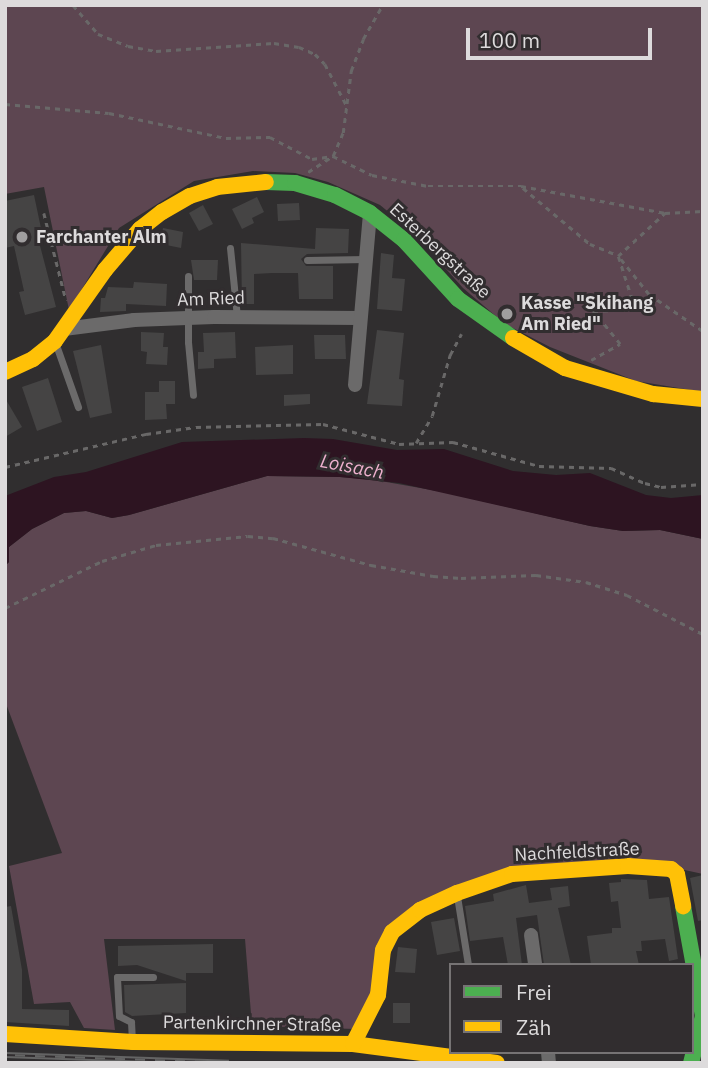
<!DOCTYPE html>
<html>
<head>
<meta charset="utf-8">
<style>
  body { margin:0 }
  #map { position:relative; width:708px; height:1068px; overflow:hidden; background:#302e2f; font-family:"IBM Plex Sans",sans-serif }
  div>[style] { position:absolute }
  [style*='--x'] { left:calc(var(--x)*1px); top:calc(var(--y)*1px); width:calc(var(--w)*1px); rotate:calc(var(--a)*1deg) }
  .green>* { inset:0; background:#5d4651 }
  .water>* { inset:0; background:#2d1421 }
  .building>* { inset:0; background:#454444 }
  .path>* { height:2.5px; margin-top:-1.25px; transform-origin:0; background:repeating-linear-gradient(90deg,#696868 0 5px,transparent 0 10px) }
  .lane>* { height:7px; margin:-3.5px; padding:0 3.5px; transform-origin:3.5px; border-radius:3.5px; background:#6b6a6a }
  .street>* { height:14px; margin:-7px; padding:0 7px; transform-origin:7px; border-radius:7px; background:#6b6a6a }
  .fast>* { height:16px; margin:-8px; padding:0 8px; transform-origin:8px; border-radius:8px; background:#4caf50 }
  .slow>* { height:16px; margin:-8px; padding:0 8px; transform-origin:8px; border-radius:8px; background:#ffc107 }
  .rail>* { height:6px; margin-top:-3px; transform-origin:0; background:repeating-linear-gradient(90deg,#312d2f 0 10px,#646464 0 20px); box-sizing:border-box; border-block:2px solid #646464 }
  .dots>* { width:19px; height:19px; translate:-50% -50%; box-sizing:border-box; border:4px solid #312d2f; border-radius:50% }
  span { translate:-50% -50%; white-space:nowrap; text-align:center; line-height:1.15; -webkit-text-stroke:6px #312d2f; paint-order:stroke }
  .poi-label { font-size:18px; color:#dddbdc; font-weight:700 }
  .left { translate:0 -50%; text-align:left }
  .street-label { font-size:18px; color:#dddbdc }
  .water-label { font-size:19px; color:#edb0cd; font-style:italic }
  .frame { position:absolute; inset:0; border:7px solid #dddbdc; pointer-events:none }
  .legend { position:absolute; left:449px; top:963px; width:245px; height:91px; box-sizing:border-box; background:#312d2f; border:2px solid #767374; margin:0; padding:9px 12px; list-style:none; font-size:21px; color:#dddbdc }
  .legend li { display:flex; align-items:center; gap:14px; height:35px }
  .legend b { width:35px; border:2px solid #767374 }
  .scale { position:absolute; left:466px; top:28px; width:186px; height:32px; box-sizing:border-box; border:4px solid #dddbdc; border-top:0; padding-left:9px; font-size:21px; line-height:24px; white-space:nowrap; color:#dddbdc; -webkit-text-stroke:5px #312d2f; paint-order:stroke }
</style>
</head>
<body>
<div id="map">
  <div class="green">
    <i style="clip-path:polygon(5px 5px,703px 5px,703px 392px,636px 381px,550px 347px,505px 324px,463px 288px,413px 232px,380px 205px,328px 182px,295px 173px,253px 171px,194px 181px,119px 228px,69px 310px,44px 187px,5px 194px)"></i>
    <i style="clip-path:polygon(267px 476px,340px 477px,375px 480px,443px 492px,590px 526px,623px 531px,660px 530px,703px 539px,703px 874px,680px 869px,511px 870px,403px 919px,356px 1029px,252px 1026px,245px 939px,104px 939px,115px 1030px,84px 1028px,70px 1002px,34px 1004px,9px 866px,62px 853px,5px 701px,5px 566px,9px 562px,9px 547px,32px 529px,64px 513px,86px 511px,112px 518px,129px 515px)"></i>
  </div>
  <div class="water">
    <i style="clip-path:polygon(304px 438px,333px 439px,397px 450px,444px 449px,513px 471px,556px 475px,590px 473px,646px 495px,671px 498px,703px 495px,703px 539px,660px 530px,623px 531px,590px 526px,399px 483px,340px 477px,267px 476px,129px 515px,112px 518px,86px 511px,64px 513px,32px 529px,9px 547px,9px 562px,5px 566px,5px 496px,54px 477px,86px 472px,182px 442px)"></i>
  </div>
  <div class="building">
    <i style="clip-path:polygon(34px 195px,42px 233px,37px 234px,56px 307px,25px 315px,19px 292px,24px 291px,14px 246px,5px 248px,5px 201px)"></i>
    <i style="clip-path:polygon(257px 197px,264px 212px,252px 218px,254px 223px,242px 229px,232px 209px)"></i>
    <i style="clip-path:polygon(299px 203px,300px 220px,278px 221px,277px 204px)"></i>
    <i style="clip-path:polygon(203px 205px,213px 224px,199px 231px,189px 213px)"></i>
    <i style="clip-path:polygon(163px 228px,183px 232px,181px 248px,161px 244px)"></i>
    <i style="clip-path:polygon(316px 228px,349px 229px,348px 253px,307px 254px,301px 259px,306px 266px,333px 266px,333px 299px,299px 299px,298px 273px,272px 273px,254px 274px,254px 304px,242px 304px,241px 243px,315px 249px)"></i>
    <i style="clip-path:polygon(381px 253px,394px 255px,392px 278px,405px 279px,402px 311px,377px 309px)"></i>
    <i style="clip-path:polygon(191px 260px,218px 260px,217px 280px,194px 280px)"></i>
    <i style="clip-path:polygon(134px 282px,167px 284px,166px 306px,126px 304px,126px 311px,100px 312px,101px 298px,105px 298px,108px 287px,133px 288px)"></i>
    <i style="clip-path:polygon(377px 330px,404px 333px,399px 379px,404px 380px,402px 406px,367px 404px)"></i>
    <i style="clip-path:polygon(141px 332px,164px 333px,163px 347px,168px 347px,167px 365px,146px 364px,147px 352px,141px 351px)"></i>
    <i style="clip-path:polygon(235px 332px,236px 358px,214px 359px,214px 368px,198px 369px,198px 352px,204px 352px,203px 333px)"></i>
    <i style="clip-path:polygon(314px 335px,345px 335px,346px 359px,315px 359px)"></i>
    <i style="clip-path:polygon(101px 345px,112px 413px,90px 418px,73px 351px)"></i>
    <i style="clip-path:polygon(293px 345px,293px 374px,256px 375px,255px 347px)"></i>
    <i style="clip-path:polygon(48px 378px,62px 422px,37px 431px,22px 387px)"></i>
    <i style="clip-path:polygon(159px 381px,175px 381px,175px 404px,166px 404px,167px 419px,145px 420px,145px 392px,159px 392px)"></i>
    <i style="clip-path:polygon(310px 394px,310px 404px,284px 406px,284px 395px)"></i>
    <i style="clip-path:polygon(5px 398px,22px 427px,5px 437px)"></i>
    <i style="clip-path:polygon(703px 875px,703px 920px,698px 921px,690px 878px)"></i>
    <i style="clip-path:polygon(621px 879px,647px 880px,649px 899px,669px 897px,678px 959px,669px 961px,665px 939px,641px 941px,642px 951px,636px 951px,639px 965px,591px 965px,587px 936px,612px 933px,612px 928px,621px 928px,618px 901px,611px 902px,609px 883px,621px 882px)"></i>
    <i style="clip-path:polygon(526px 885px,529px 903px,552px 900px,550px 888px,568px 886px,570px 906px,558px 908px,571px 965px,544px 965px,537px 915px,516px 918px,522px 965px,508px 965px,503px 937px,470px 941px,465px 906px,494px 901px,493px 894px)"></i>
    <i style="clip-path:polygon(11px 906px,22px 970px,22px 1009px,69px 1010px,69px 1026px,5px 1022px,5px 907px)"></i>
    <i style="clip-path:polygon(454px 918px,460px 951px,437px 955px,431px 922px)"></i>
    <i style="clip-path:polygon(213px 944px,213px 973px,186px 973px,186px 981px,137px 965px,118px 966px,118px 946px)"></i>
    <i style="clip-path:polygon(398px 947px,417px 949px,415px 973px,395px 972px)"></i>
    <i style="clip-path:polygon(186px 983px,186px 1013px,132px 1016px,125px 1012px,124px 985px)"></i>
    <i style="clip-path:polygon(393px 1003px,410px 1003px,410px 1023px,393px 1023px)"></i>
  </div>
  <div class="path">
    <i style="--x:73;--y:5;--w:38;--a:49"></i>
    <i style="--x:98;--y:34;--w:32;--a:22"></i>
    <i style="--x:128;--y:46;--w:28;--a:10"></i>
    <i style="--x:156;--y:51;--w:118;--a:-3.9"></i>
    <i style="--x:274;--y:43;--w:25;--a:9"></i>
    <i style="--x:299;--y:47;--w:17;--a:24"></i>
    <i style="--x:315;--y:54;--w:14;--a:45"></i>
    <i style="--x:325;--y:64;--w:47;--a:62.4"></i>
    <i style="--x:5;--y:104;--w:104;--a:4.9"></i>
    <i style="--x:109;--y:113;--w:120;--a:12.1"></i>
    <i style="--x:226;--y:138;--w:44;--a:-1.3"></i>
    <i style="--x:270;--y:137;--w:47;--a:27.6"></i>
    <i style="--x:312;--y:159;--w:21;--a:-8"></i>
    <i style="--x:333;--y:156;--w:43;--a:26"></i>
    <i style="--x:372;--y:175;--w:57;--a:11.1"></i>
    <i style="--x:428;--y:186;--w:93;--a:0"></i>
    <i style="--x:521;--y:186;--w:147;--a:10.6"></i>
    <i style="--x:665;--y:213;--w:38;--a:-3"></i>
    <i style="--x:308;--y:172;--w:30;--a:-33"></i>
    <i style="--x:333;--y:156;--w:25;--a:-67"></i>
    <i style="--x:343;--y:133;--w:63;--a:-82.6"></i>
    <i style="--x:351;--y:71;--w:34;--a:-69"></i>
    <i style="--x:363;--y:39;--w:39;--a:-60"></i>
    <i style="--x:523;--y:188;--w:87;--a:39.9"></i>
    <i style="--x:590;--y:244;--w:29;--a:22"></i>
    <i style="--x:44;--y:213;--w:90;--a:75.8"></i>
    <i style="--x:621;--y:259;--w:45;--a:51.3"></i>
    <i style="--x:649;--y:294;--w:65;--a:34.4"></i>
    <i style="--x:591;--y:360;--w:33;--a:-29"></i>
    <i style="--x:620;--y:344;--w:43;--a:-129.3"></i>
    <i style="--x:593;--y:311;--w:42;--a:-2.7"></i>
    <i style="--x:635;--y:309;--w:56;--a:-107.8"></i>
    <i style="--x:618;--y:256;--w:64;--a:-42.5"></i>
    <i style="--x:416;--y:443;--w:31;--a:-59"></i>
    <i style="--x:432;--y:416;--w:64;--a:-73.6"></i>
    <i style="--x:450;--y:355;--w:24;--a:-62"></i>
    <i style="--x:5;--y:467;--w:145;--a:-13.2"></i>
    <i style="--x:146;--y:434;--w:50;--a:-8"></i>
    <i style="--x:196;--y:427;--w:127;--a:-1.4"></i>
    <i style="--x:323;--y:424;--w:79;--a:14.7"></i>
    <i style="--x:399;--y:444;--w:54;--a:-2.1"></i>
    <i style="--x:453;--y:442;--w:89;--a:15.6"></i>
    <i style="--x:539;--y:466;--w:72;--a:1.6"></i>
    <i style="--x:611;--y:468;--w:37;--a:24"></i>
    <i style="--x:645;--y:483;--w:16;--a:14"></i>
    <i style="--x:661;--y:487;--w:42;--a:-4.1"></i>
    <i style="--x:5;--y:608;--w:108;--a:-25.9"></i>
    <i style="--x:102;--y:561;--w:56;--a:-16.5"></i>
    <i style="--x:156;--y:545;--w:92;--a:-5.6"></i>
    <i style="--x:248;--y:536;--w:25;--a:5"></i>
    <i style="--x:273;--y:538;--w:102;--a:15.4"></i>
    <i style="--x:371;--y:565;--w:63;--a:10.1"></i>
    <i style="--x:433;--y:576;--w:28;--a:4"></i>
    <i style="--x:461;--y:578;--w:75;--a:-2.3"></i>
    <i style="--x:536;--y:575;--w:50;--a:8"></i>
    <i style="--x:586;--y:582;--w:43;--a:17.6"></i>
    <i style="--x:627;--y:595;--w:85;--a:27.2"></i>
  </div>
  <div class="lane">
    <i style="--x:230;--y:248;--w:69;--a:84.2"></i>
    <i style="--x:307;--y:260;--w:59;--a:-1"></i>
    <i style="--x:188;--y:276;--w:66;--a:90"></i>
    <i style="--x:188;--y:342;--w:53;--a:84.6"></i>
    <i style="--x:55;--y:342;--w:69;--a:70.5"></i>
    <i style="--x:457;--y:896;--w:70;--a:80.9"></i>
    <i style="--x:132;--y:1041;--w:19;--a:-93"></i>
    <i style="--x:131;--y:1022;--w:13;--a:-153"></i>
    <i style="--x:119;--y:1016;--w:39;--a:-93"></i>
    <i style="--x:117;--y:977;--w:36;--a:0"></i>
  </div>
  <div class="street">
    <i style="--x:64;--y:329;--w:71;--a:-7.3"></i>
    <i style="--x:134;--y:320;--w:80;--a:-2.1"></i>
    <i style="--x:214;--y:317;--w:146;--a:0.4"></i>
    <i style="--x:355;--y:385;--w:173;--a:-85"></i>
    <i style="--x:531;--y:935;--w:30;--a:82"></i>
    <i style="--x:548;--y:1052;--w:11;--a:85"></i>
  </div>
  <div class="fast">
    <i style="--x:266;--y:182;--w:29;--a:2"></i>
    <i style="--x:295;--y:183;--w:42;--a:16.7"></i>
    <i style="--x:335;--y:195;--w:39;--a:27"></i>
    <i style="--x:370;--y:213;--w:43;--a:38.5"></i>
    <i style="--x:404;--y:240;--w:80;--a:47.5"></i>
    <i style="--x:458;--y:299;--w:67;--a:35.3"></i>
    <i style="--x:683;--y:906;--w:112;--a:79.7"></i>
    <i style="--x:703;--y:1016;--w:49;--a:104.3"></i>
  </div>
  <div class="slow">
    <i style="--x:513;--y:338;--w:60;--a:30"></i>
    <i style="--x:565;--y:368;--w:92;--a:16.5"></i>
    <i style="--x:653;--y:394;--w:50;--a:5.7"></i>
    <i style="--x:5;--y:372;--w:31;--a:-25"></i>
    <i style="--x:33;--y:359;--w:28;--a:-39"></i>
    <i style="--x:55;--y:341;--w:87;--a:-54.8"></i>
    <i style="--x:105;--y:270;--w:54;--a:-49.5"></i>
    <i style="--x:140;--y:229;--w:28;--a:-38"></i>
    <i style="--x:162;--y:212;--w:32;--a:-30"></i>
    <i style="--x:190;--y:196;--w:28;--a:-18"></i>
    <i style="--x:217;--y:187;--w:49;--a:-5.8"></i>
    <i style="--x:5;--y:1034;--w:128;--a:3.6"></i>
    <i style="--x:133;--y:1042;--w:220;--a:0.5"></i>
    <i style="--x:353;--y:1044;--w:145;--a:7.5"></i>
    <i style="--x:353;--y:1044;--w:55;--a:-63"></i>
    <i style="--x:378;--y:995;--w:45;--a:-83.7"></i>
    <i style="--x:383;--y:950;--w:20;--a:-63"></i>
    <i style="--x:392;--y:932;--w:36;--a:-38"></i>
    <i style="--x:420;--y:910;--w:41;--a:-24.7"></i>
    <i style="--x:457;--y:893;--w:58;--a:-19.1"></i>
    <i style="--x:512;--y:874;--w:116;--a:-3.9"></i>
    <i style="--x:628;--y:866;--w:43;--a:4"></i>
    <i style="--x:671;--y:869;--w:8;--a:40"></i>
    <i style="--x:677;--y:874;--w:33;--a:79"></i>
  </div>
  <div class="rail">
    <i style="--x:5;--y:1055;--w:224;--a:2"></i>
  </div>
  <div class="dots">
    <i style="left:22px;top:237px;background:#a09e9f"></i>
    <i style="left:507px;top:314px;background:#a09e9f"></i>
  </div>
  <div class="poi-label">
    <span class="left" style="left:36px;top:237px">Farchanter Alm</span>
    <span class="left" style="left:521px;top:314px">Kasse "Skihang<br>Am Ried"</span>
  </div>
  <div class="street-label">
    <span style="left:440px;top:251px;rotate:43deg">Esterbergstraße</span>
    <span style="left:211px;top:299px;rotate:-2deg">Am Ried</span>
    <span style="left:577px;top:852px;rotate:-3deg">Nachfeldstraße</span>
    <span style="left:252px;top:1024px;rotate:1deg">Partenkirchner Straße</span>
  </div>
  <div class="water-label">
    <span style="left:352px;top:467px;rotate:11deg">Loisach</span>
  </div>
  <div class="frame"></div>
  <ul class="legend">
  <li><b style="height:9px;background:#4caf50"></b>Frei</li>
  <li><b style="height:9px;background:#ffc107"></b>Zäh</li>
  </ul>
  <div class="scale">100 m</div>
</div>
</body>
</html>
